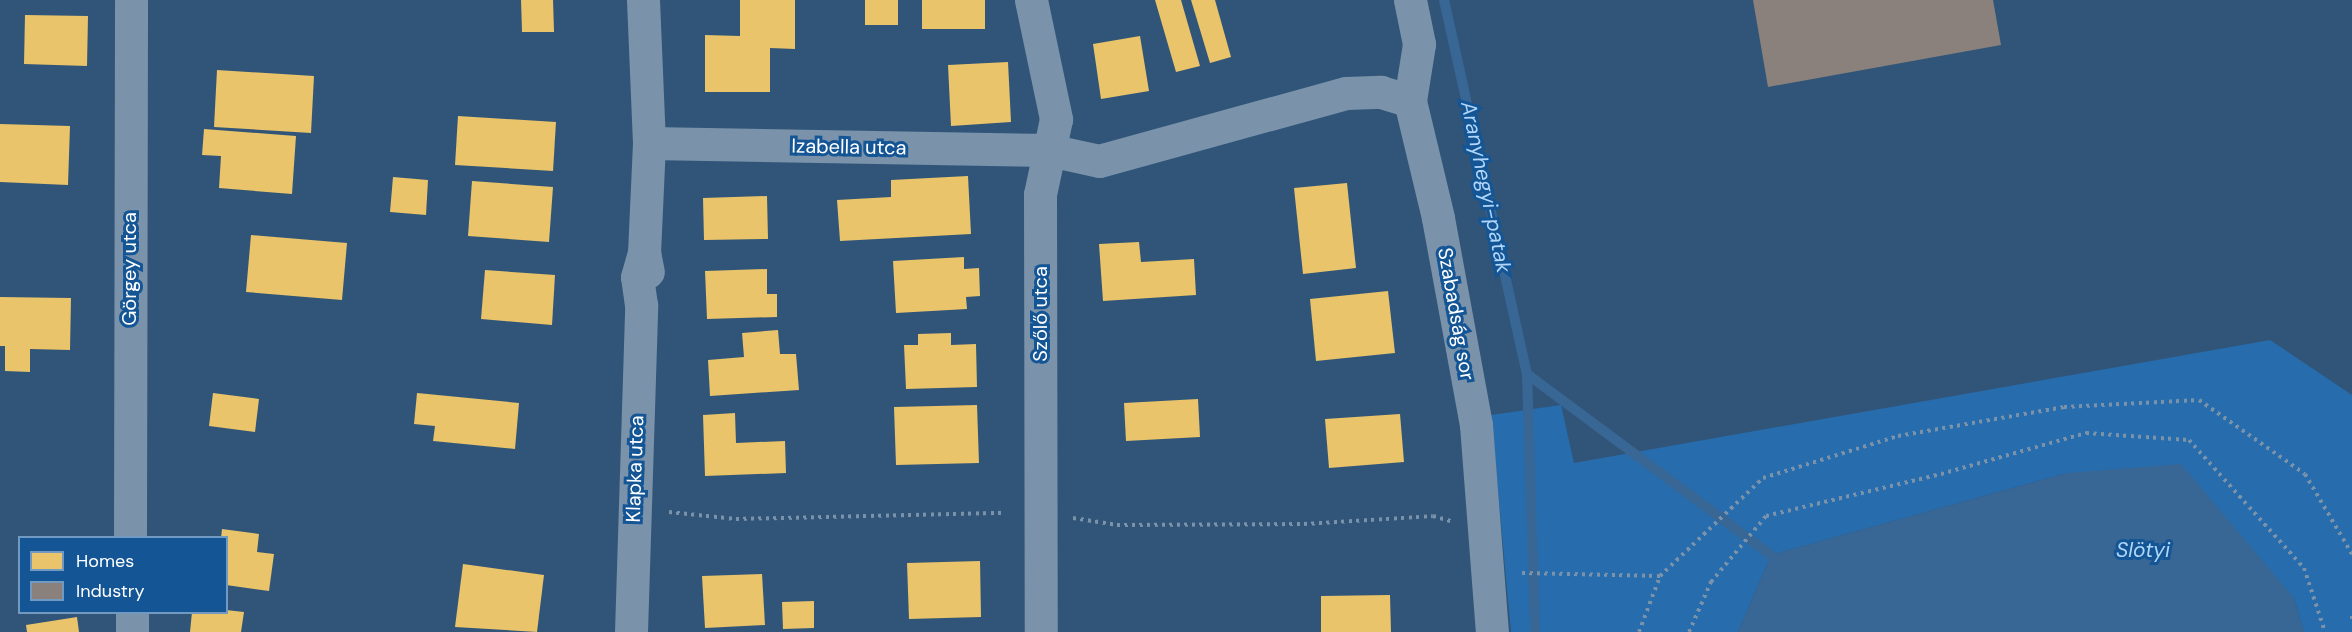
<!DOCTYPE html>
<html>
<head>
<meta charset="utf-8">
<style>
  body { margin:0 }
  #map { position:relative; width:2352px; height:632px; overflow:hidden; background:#315578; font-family:"DM Sans",sans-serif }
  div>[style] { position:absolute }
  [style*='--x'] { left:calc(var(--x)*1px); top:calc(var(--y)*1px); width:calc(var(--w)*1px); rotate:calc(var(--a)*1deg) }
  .green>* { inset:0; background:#276cac }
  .water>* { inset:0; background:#396795 }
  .homes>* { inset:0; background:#e9c46a }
  .industry>* { inset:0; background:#8a817c }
  .stream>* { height:10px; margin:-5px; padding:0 5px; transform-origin:5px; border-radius:5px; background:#396795 }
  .path>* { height:4px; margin-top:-2px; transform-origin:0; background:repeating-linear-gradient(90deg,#7a93ab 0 3px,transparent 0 7.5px) }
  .street>* { height:33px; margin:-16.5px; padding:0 16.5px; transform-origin:16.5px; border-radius:16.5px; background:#7a93ab }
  span { translate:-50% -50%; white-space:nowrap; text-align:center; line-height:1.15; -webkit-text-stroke:6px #145595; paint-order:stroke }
  .street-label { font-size:20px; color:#fff }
  .water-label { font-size:21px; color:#b0d6f9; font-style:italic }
  .legend { position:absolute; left:18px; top:536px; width:210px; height:78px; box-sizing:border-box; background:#145595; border:2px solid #7299bf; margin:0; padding:8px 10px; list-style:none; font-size:18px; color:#fff }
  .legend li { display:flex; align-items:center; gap:12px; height:30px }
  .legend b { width:30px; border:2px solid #7299bf }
</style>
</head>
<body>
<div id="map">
  <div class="green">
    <i style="clip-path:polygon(2270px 340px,2352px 395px,2352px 632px,2304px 632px,2294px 598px,2067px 473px,1771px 555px,1738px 632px,1511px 632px,1491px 415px,1561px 405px,1574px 463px)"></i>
  </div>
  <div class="water">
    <i style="clip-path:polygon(2181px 464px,2294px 598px,2304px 632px,1738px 632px,1771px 555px,2067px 473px)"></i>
  </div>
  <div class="homes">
    <i style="clip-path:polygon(521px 0,553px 0,554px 32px,522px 32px)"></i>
    <i style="clip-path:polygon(740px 0,795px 0,795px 49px,770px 48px,770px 92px,705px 92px,705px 35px,740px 36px)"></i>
    <i style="clip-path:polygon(865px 0,898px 0,898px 25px,865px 25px)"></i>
    <i style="clip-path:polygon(922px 0,985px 0,985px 29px,922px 29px)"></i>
    <i style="clip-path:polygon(1155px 0,1181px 0,1200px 66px,1176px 72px)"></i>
    <i style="clip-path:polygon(1191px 0,1215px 0,1231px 57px,1210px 63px)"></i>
    <i style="clip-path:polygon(25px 15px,88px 16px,87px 66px,24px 64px)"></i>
    <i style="clip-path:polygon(1140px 36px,1149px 91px,1101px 99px,1093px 44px)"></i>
    <i style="clip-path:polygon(1008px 62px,1011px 122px,951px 126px,948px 65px)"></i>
    <i style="clip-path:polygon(217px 70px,314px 76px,311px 133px,214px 127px)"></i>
    <i style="clip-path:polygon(458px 116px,556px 122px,553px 171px,455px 165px)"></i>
    <i style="clip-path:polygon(0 124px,70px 126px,68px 185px,0 182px)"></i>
    <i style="clip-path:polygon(204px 129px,296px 136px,292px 194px,219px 188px,221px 156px,202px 155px)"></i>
    <i style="clip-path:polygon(968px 176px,971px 234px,840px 241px,837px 200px,891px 197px,891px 180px)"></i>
    <i style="clip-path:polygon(393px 177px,428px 180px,426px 215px,390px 212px)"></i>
    <i style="clip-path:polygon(472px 181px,553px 187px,549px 242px,468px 236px)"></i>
    <i style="clip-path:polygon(1347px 183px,1356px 268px,1303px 274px,1294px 188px)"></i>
    <i style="clip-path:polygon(767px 196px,768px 239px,704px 240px,703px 198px)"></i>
    <i style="clip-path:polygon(251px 235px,347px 243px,342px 300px,246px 292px)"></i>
    <i style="clip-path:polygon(1139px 242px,1141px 262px,1194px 259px,1196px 295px,1103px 301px,1099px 244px)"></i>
    <i style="clip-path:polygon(964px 257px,964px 269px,979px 268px,980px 296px,966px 297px,967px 309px,896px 313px,893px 261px)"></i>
    <i style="clip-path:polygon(767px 269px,767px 294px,777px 294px,777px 317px,707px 319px,705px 271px)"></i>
    <i style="clip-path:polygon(485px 270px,555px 275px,552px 325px,481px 319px)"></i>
    <i style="clip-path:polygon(1388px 291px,1395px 353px,1316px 361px,1310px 299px)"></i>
    <i style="clip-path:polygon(0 297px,71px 298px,70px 350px,30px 349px,30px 372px,5px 371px,5px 346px,0 346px)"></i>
    <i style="clip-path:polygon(778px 330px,780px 354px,796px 354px,799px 390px,710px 396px,708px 360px,744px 357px,742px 333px)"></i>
    <i style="clip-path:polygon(951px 333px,951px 345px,976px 344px,977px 387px,906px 389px,904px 345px,918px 345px,918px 334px)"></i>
    <i style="clip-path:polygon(213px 393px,259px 399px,255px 432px,209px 426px)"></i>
    <i style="clip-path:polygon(417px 393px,519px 403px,515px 449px,433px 441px,435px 426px,414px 424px)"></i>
    <i style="clip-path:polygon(1198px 399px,1200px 437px,1126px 441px,1124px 403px)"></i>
    <i style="clip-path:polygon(977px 405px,979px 463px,896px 465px,894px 407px)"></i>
    <i style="clip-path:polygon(735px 413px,736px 443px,785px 441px,786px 473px,705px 476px,703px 415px)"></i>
    <i style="clip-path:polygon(1400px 414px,1404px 462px,1329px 468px,1325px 419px)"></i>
    <i style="clip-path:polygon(222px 529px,259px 534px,257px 552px,274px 554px,269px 591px,226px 585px,226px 538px,221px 538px)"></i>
    <i style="clip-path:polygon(980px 561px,981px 617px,909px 619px,907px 563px)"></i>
    <i style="clip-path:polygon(463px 564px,544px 575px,537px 632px,455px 627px)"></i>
    <i style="clip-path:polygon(762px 574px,765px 625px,705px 628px,702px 576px)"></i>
    <i style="clip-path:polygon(1390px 595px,1391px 632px,1321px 632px,1321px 596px)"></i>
    <i style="clip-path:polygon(814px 601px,814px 628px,783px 629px,782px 602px)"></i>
    <i style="clip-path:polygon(226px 610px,244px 612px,241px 632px,190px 632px,192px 612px)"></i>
    <i style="clip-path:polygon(77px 617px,79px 632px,27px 632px,26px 625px)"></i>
  </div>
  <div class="industry">
    <i style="clip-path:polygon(1753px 0,1993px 0,2001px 45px,1768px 87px)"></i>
  </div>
  <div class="stream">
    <i style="--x:1444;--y:0;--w:383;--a:77.5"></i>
    <i style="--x:1527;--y:374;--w:258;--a:88.2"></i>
    <i style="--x:1527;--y:374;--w:304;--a:36.6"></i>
  </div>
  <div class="path">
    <i style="--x:669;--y:512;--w:67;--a:6"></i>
    <i style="--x:736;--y:519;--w:270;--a:-1.3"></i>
    <i style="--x:1073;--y:518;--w:45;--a:9"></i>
    <i style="--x:1117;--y:525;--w:187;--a:-0.3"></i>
    <i style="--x:1304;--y:524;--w:129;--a:-3.5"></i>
    <i style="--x:1433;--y:516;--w:19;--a:16"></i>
    <i style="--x:1522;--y:573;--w:138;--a:1.2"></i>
    <i style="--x:1660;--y:576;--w:142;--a:-43.6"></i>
    <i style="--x:1763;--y:478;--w:141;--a:-17.3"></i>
    <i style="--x:1898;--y:436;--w:169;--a:-9.9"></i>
    <i style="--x:2064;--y:407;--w:135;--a:-3"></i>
    <i style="--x:2199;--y:400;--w:129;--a:34.9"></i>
    <i style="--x:2305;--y:474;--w:93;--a:59.6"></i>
    <i style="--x:2352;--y:616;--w:7;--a:90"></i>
    <i style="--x:1639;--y:632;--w:60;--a:-69.4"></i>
    <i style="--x:1689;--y:632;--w:55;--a:-66.3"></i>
    <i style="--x:1711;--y:582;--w:86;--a:-50.2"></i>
    <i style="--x:1766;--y:516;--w:180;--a:-13.5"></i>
    <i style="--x:1941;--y:474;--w:151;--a:-15.8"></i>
    <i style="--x:2086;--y:433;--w:103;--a:3.9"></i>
    <i style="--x:2189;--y:440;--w:172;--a:48.1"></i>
    <i style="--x:2304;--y:568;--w:67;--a:71.8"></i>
  </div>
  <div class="street">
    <i style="--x:643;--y:0;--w:143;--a:87.6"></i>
    <i style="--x:649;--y:143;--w:109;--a:92.6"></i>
    <i style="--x:644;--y:252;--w:20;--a:79"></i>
    <i style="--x:1031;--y:0;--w:122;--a:78.1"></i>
    <i style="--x:1056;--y:119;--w:77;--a:102"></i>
    <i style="--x:1040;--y:194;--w:438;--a:89.9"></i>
    <i style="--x:1410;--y:0;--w:45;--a:78.4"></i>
    <i style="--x:1419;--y:44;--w:58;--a:99"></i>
    <i style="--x:1410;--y:101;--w:120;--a:76.5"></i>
    <i style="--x:1438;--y:218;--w:210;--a:79.6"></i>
    <i style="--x:1476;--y:425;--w:208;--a:85.6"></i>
    <i style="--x:649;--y:143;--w:400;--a:1"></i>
    <i style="--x:1049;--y:150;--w:51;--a:12.4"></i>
    <i style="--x:1099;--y:161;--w:256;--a:-15.4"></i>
    <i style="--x:1346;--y:93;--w:35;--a:-2"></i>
    <i style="--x:1381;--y:92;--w:30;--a:17"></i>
    <i style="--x:130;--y:538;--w:538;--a:-89.89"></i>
    <i style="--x:132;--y:612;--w:20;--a:90"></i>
    <i style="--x:631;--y:632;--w:327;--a:-88.2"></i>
    <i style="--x:641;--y:305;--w:28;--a:-98"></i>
    <i style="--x:637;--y:277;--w:26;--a:-74"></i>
  </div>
  <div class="street-label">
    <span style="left:849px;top:147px;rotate:1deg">Izabella utca</span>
    <span style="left:129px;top:269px;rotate:-90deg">Görgey utca</span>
    <span style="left:1040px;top:314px;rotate:-90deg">Szőlő utca</span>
    <span style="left:1456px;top:314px;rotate:80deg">Szabadság sor</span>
    <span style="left:635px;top:469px;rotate:-88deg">Klapka utca</span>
  </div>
  <div class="water-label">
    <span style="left:1486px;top:187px;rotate:78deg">Aranyhegyi-patak</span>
    <span style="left:2143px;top:550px">Slötyi</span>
  </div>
  <ul class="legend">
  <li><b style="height:16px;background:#e9c46a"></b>Homes</li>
  <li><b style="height:16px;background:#8a817c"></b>Industry</li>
  </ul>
</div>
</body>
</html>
